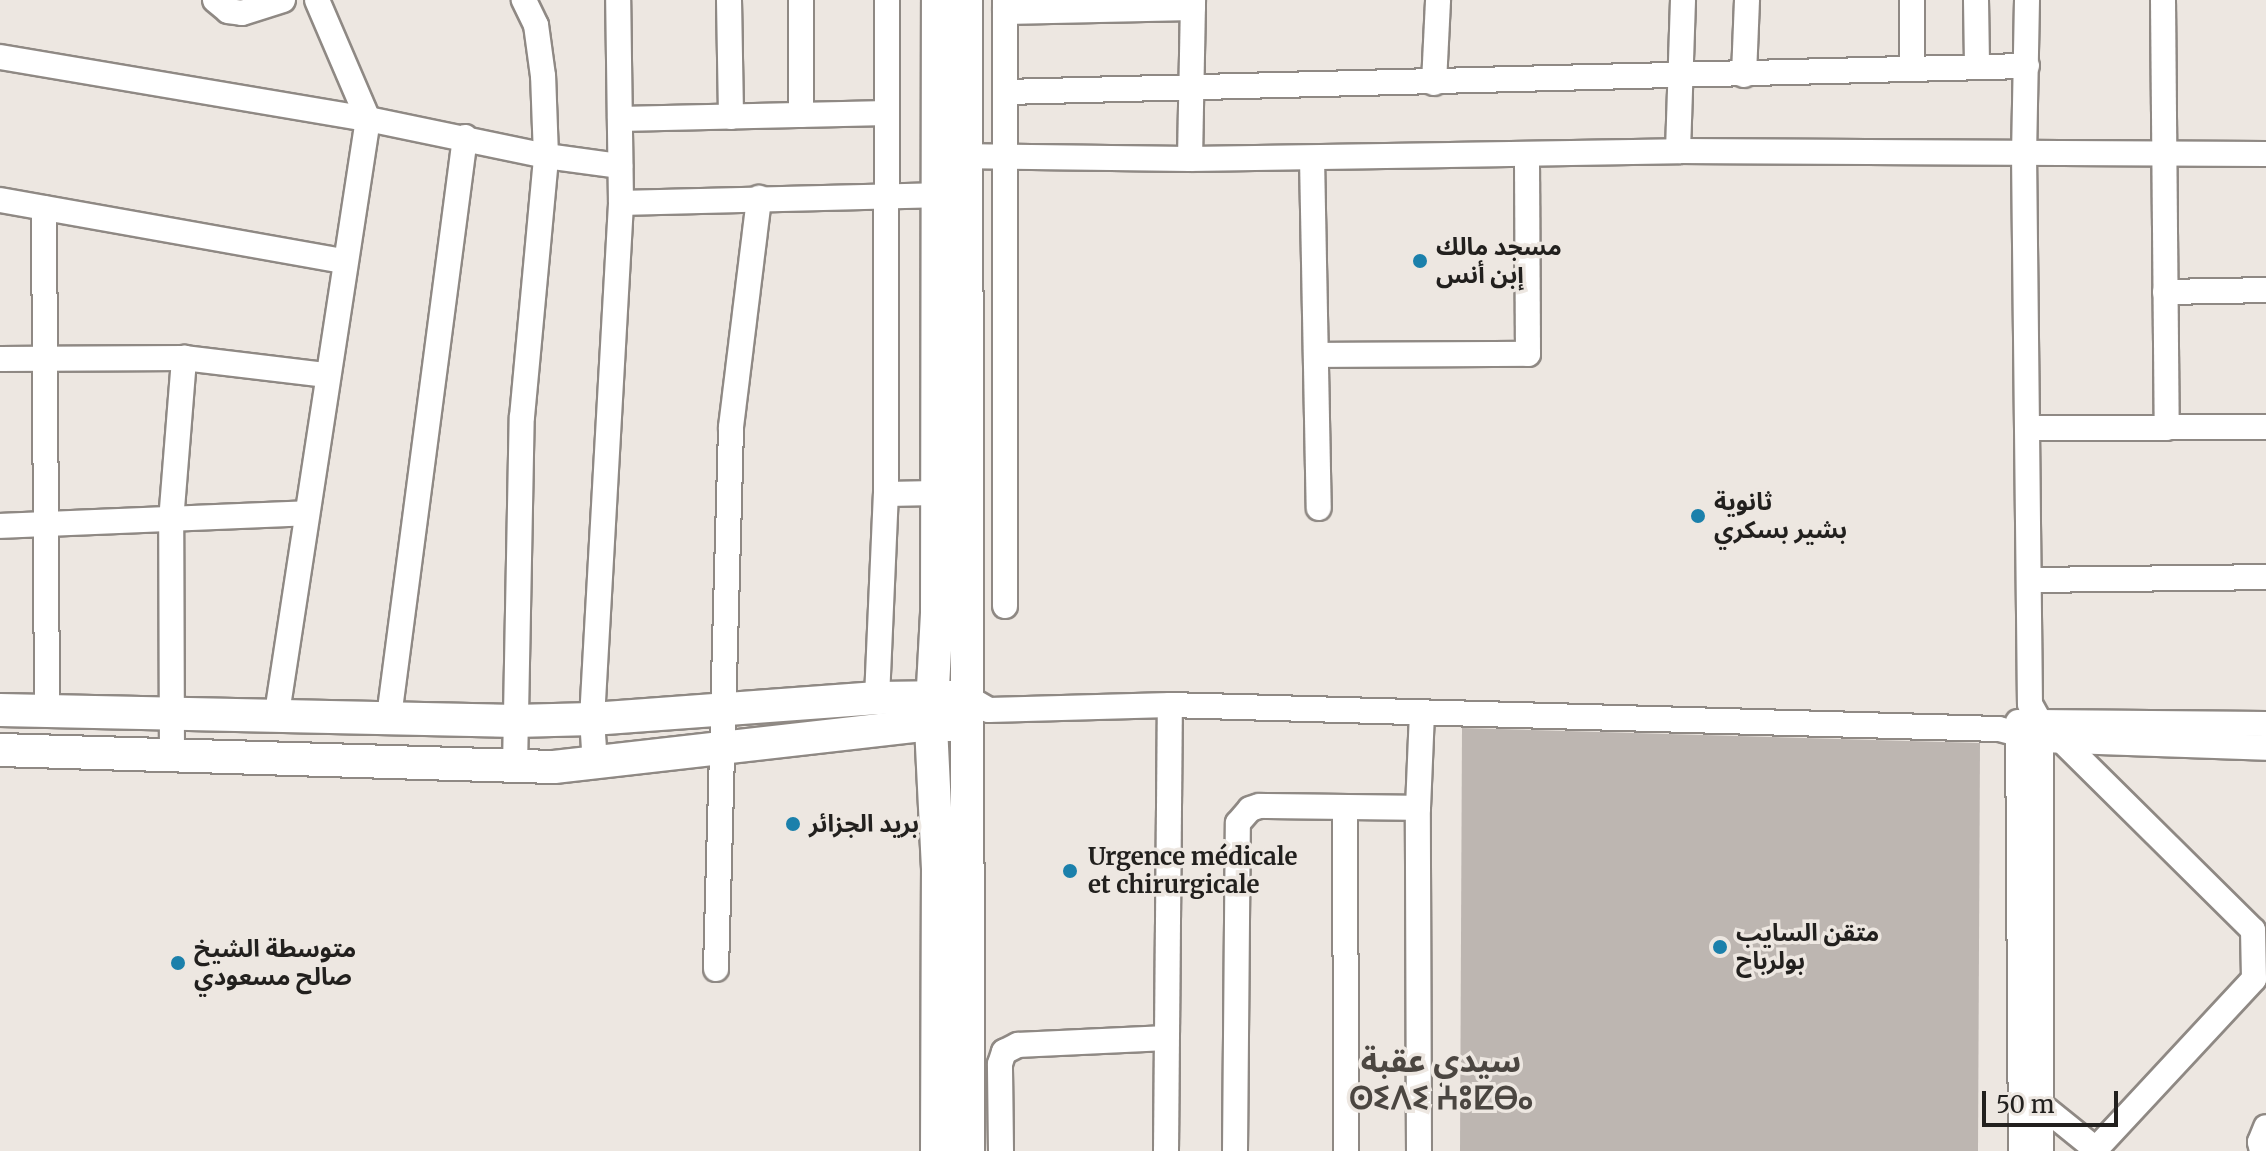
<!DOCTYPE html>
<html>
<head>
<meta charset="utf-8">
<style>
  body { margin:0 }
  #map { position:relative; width:2266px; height:1151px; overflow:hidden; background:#ede7e1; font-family:Merriweather,"Noto Sans Arabic","Noto Sans Tifinagh",serif }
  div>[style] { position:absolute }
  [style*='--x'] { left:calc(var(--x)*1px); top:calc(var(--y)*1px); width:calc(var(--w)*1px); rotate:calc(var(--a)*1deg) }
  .building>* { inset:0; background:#bdb6b1 }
  .roads { filter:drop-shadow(2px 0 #8f8984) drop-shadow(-2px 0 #8f8984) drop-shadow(0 2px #8f8984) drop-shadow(0 -2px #8f8984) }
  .minor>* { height:24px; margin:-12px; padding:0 12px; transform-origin:12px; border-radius:12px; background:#fff }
  .major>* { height:32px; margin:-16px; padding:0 16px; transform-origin:16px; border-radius:16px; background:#fff }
  .dots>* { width:22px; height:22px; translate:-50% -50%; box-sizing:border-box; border:4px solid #ede7e1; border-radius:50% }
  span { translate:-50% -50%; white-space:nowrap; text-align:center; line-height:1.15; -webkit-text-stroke:7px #ede7e1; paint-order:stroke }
  .poi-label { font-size:24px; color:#22201e; font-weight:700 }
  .left { translate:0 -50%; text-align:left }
  .district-label { font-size:32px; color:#4b4641; font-weight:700 }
  .scale { position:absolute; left:1982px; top:1091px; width:136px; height:36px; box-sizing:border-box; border:4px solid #22201e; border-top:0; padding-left:10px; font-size:24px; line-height:28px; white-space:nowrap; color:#22201e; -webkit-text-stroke:6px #ede7e1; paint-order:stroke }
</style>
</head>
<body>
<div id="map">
  <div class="building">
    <i style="clip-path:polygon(1462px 728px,1980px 743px,1978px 1151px,1460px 1151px)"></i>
  </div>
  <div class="roads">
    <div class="minor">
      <i style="--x:215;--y:0;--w:17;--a:40"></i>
      <i style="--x:228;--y:11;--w:14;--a:8"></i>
      <i style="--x:242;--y:13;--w:43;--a:-17.6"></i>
      <i style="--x:729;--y:0;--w:117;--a:89"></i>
      <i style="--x:1976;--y:0;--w:67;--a:89.1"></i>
      <i style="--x:2027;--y:0;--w:152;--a:91.1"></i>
      <i style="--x:2024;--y:152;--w:552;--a:89.38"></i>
      <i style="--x:2030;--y:704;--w:21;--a:61"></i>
      <i style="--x:2040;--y:722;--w:18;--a:87"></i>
      <i style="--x:2041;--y:740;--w:411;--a:90"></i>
      <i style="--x:2163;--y:0;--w:428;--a:89.5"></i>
      <i style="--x:1005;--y:12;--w:188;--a:-1.2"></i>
      <i style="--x:0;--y:57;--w:373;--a:9.6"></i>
      <i style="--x:368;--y:119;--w:182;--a:11.7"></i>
      <i style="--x:546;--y:156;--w:75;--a:7.7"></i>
      <i style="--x:1912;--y:69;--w:69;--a:-90"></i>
      <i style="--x:1744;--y:75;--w:75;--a:-87.7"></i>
      <i style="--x:1434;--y:83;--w:83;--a:-87.2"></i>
      <i style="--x:1005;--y:92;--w:1022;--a:-1.46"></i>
      <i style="--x:801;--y:115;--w:115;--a:-90"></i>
      <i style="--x:620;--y:119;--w:267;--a:-1.3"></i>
      <i style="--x:1678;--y:151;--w:151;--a:-88.1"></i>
      <i style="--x:952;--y:156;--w:238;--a:0.7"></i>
      <i style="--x:1190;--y:159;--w:488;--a:-0.9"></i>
      <i style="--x:1678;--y:151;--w:588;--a:0.29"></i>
      <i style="--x:1312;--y:158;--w:350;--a:88.9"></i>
      <i style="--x:1190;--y:159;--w:159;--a:-88.9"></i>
      <i style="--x:0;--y:200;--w:349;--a:10.1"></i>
      <i style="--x:621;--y:203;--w:333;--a:-1.4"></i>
      <i style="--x:44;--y:208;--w:502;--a:89.66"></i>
      <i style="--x:2165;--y:292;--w:101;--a:-1.1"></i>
      <i style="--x:1316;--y:355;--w:212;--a:-0.3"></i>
      <i style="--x:1528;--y:354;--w:200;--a:-90.3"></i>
      <i style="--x:0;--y:359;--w:184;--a:-0.3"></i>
      <i style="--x:184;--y:358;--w:144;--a:6.8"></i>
      <i style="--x:2027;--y:428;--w:239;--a:-0.2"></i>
      <i style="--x:886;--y:494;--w:50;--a:-1.1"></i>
      <i style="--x:0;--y:526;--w:307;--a:-2.4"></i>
      <i style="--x:2030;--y:580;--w:236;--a:-0.7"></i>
      <i style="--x:1005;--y:606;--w:606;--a:-90"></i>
      <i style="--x:877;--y:698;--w:204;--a:-87.5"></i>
      <i style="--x:886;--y:494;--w:494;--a:-89.9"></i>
      <i style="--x:968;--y:698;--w:24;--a:30"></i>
      <i style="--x:989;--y:710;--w:181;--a:-1.6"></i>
      <i style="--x:1170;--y:705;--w:829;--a:1.66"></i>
      <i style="--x:1999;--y:729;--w:43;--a:14.7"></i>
      <i style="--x:2041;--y:740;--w:225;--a:2"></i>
      <i style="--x:277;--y:713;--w:601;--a:-81.29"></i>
      <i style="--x:368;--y:119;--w:129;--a:-113.2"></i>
      <i style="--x:389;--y:717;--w:585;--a:-82.53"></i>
      <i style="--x:2018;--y:722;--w:429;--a:89.6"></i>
      <i style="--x:2036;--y:722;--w:230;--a:0.5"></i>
      <i style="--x:2061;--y:740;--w:270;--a:44.7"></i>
      <i style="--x:2253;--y:930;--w:49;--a:88.8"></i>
      <i style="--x:2254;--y:979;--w:232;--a:132.9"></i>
      <i style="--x:172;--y:757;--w:236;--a:-90.2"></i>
      <i style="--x:171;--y:521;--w:164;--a:-85.4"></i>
      <i style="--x:595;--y:765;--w:46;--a:-93.7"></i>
      <i style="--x:592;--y:719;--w:517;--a:-86.78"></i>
      <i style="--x:621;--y:203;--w:203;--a:-90.8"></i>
      <i style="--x:515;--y:767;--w:350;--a:-88.9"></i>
      <i style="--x:522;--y:417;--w:262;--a:-84.7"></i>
      <i style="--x:546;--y:156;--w:80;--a:-92.1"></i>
      <i style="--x:543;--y:76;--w:51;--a:-97.8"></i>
      <i style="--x:536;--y:25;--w:28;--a:-116"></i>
      <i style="--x:1345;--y:809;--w:342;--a:89.8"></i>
      <i style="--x:716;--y:969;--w:542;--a:-88.41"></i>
      <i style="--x:731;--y:427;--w:231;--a:-83"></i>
      <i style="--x:2032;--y:1106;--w:9;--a:-6"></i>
      <i style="--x:2041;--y:1105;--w:73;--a:38.9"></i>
      <i style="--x:1001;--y:1151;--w:87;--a:-90.7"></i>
      <i style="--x:1000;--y:1064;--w:13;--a:-72"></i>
      <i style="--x:1004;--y:1052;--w:16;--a:-27"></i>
      <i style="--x:1018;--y:1045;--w:148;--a:-2.7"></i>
      <i style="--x:1166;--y:1151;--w:446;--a:-89.5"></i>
      <i style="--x:1235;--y:1151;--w:328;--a:-89.5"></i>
      <i style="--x:1238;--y:823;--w:18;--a:-49"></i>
      <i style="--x:1250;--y:809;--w:9;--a:-18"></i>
      <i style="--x:1259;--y:806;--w:159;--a:0.7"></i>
      <i style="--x:1419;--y:1151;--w:343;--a:-90.2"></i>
      <i style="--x:1418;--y:808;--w:94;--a:-87.6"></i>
      <i style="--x:2262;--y:1151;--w:9;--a:-103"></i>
      <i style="--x:2260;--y:1142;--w:16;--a:-68"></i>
    </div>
    <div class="major">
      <i style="--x:966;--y:0;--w:1151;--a:89.9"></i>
      <i style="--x:0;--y:710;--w:515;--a:1.22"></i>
      <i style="--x:515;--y:721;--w:77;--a:-1.5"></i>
      <i style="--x:592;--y:719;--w:286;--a:-4.2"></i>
      <i style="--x:877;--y:698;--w:75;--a:-0.8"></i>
      <i style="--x:0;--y:750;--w:554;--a:1.76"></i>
      <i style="--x:554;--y:767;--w:379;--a:-6.5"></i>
      <i style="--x:931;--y:724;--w:19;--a:3"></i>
      <i style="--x:937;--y:1151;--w:282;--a:-89.8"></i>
      <i style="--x:938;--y:869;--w:145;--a:-92.8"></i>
      <i style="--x:931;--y:724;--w:112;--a:-86.9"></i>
      <i style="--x:937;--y:612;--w:612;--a:-89.91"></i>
    </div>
  </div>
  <div class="dots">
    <i style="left:1420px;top:261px;background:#1b80ab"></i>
    <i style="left:1698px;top:516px;background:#1b80ab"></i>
    <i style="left:793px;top:824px;background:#1b80ab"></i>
    <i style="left:1070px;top:871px;background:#1b80ab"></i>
    <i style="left:1720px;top:947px;background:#1b80ab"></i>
    <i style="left:178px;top:963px;background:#1b80ab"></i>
  </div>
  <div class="poi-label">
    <span class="left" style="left:1436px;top:261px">مسجد مالك<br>إبن أنس</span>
    <span class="left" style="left:1714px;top:516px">ثانوية<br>بشير بسكري</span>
    <span class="left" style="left:809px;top:824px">بريد الجزائر</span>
    <span class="left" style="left:1088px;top:871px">Urgence médicale<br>et chirurgicale</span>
    <span class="left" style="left:1736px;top:947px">متقن السايب<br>بولرباح</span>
    <span class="left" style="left:194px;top:963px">متوسطة الشيخ<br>صالح مسعودي</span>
  </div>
  <div class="district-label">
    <span style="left:1441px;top:1080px">سيدي عقبة<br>ⵙⵉⴷⵉ ⵄⵓⵇⴱⴰ</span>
  </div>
  <div class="scale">50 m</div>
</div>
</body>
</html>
